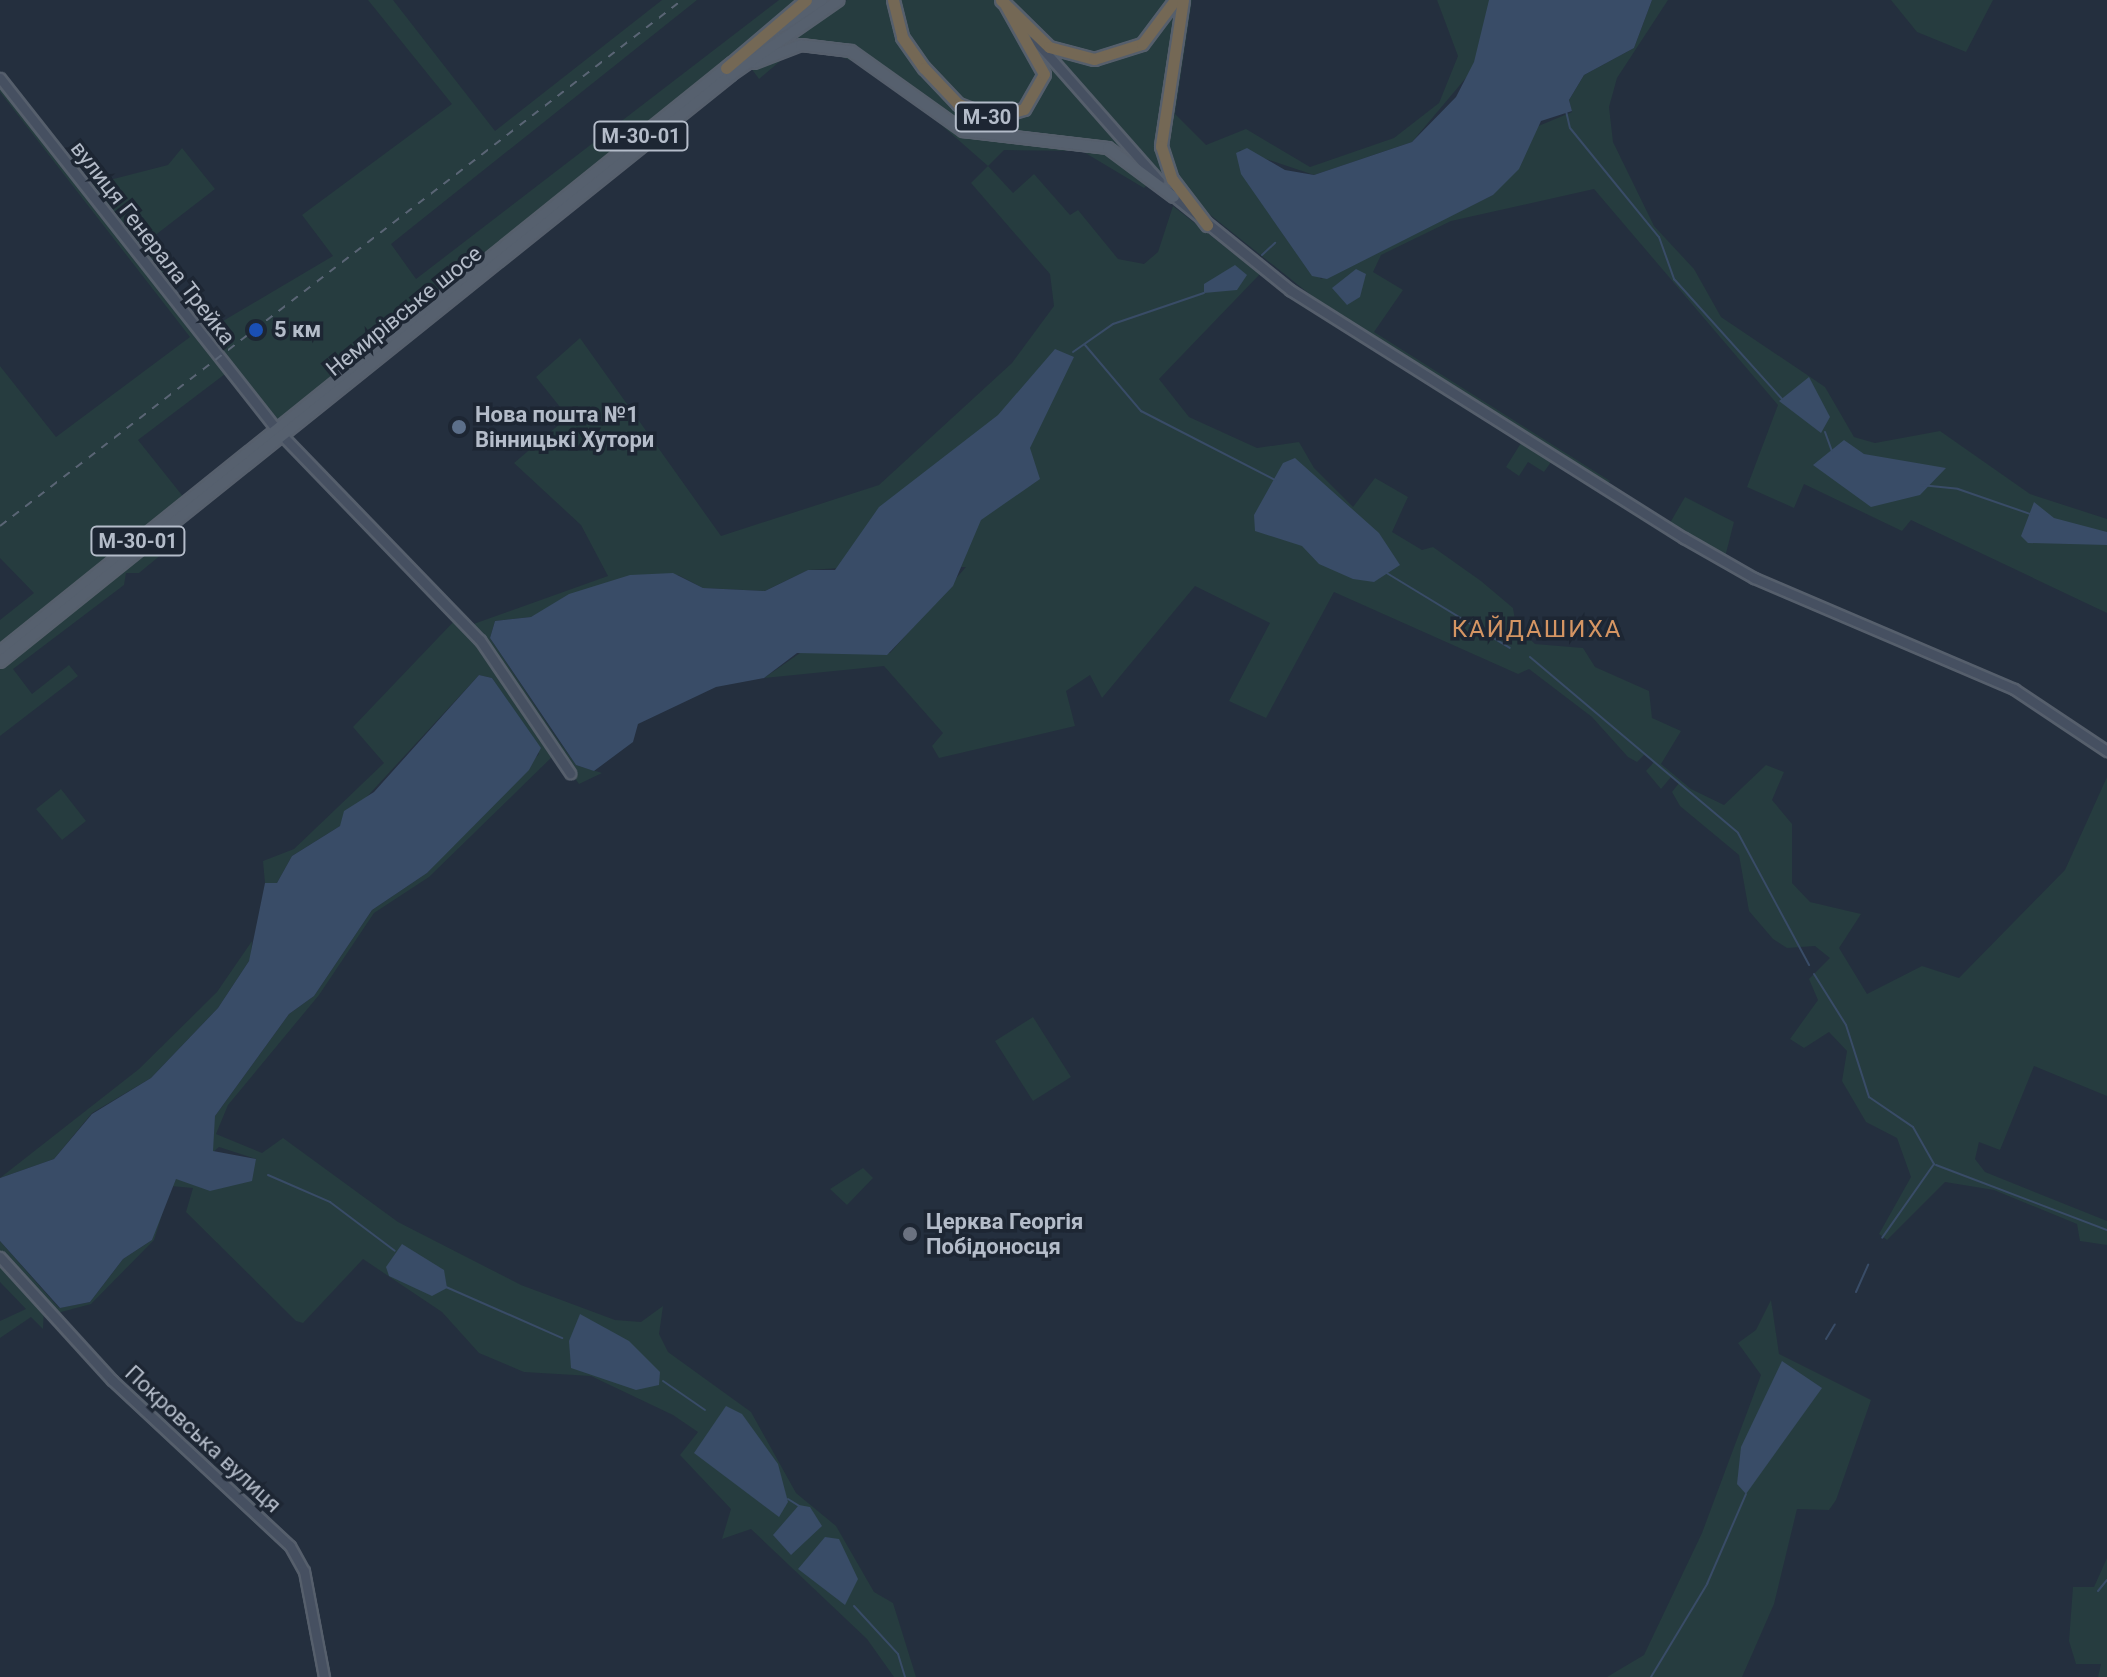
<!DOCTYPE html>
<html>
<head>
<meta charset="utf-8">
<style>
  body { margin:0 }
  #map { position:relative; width:2107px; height:1677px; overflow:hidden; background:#242f3e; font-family:Roboto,sans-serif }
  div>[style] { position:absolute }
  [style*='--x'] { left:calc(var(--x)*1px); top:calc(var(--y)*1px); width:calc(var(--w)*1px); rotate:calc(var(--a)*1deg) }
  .green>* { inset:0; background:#263c3f }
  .water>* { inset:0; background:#394c67 }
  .stream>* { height:2px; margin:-1px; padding:0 1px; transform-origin:1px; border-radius:1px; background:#394c67 }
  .roads { filter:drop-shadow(2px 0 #565f6c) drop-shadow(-2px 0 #565f6c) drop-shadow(0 2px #565f6c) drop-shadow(0 -2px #565f6c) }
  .secondary>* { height:9px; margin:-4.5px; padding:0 4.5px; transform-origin:4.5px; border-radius:4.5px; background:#465061 }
  .primary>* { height:10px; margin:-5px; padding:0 5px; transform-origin:5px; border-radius:5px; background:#56606e }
  .highway>* { height:11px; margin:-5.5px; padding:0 5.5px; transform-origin:5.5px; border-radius:5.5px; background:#746855 }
  .rail>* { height:2px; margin-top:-1px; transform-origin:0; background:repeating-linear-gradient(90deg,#5a6575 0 8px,transparent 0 16px) }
  .dots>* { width:22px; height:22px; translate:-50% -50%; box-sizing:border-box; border:4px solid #1d2633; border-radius:50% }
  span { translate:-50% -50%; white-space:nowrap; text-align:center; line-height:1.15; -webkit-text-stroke:7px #1d2633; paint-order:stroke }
  .shield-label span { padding:2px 6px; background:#1d2633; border:2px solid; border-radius:6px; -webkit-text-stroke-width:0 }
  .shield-label { font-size:20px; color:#b4bcc9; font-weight:700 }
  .street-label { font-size:22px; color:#b4bcc9 }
  .poi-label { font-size:22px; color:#b4bcc9; font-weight:700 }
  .left { translate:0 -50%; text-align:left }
  .neighbourhood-label { font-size:24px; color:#d59563; letter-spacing:2px }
</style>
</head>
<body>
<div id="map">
  <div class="green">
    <i style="clip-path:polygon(368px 0,393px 0,495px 131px,662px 0,697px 0,391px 244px,416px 279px,779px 0,802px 0,279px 420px,229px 371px,138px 440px,185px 499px,0 647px,0 620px,34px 593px,0 558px,0 366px,56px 437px,190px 337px,0 92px,0 78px,86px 186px,168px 165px,182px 148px,215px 189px,149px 240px,178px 278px,165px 287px,201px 334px,333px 256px,302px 215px,452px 104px)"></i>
    <i style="clip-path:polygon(847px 0,1192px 0,1175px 114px,1206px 145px,1246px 129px,1310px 167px,1394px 138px,1439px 103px,1458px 56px,1437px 0,1497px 0,1481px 60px,1412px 142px,1314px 175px,1239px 150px,1285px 237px,1321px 279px,1493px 195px,1536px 127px,1572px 112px,1569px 100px,1584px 75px,1634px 48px,1652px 0,1668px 0,1617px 78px,1609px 107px,1613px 142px,1654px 226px,1694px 269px,1721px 317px,1825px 387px,1854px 437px,1875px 443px,1940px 431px,2030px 494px,2107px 519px,2107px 613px,1911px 520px,1902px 531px,1804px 484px,1794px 508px,1747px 487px,1778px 405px,1594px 189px,1451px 221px,1381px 255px,1373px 272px,1403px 290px,1374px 332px,1610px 481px,1605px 489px,1357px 332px,1179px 190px,1167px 200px,1150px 182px,1144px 188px,1082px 151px,1004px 150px,988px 166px,1013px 193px,1034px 174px,1070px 215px,1078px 210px,1118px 259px,1144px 264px,1158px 252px,1173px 206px,1260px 274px,1159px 379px,1189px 417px,1257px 448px,1299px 442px,1314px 468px,1353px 507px,1375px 478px,1408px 497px,1392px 532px,1422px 550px,1433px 547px,1481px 581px,1513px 608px,1516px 626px,1535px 644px,1583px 648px,1595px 667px,1649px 691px,1652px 718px,1681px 731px,1661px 764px,1691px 789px,1724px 805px,1766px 765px,1784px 772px,1772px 800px,1792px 824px,1792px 883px,1810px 902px,1861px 914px,1839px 948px,1867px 994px,1922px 966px,1959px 978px,2065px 870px,2107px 777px,2107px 1096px,2034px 1066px,2000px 1150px,1979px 1142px,1975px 1159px,1985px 1172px,2107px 1221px,2107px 1245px,2080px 1241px,2077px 1224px,1994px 1190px,1945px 1182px,1887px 1240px,1879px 1234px,1911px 1177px,1897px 1138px,1866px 1122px,1842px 1081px,1847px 1051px,1829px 1032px,1804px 1048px,1790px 1039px,1818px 1000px,1809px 979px,1830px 958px,1815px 946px,1787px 948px,1773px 939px,1749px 911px,1739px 855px,1680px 806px,1672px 792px,1679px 783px,1671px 777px,1661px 789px,1646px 771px,1654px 762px,1645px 754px,1637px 762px,1628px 757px,1592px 717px,1529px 669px,1518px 674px,1334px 592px,1266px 718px,1229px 701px,1270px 623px,1195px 586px,1102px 698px,1090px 675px,1066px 691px,1075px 726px,939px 758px,932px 746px,943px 733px,884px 666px,764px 678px,803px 651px,890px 653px,966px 567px,841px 568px,808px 570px,765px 591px,703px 588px,678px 575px,619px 579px,531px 617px,495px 621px,490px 638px,556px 737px,576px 765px,602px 773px,579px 784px,493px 664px,553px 756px,429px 877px,374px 913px,319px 995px,228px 1105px,216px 1134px,262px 1153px,283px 1138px,398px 1222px,521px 1285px,615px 1320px,641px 1322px,663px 1306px,659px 1334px,668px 1352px,751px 1412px,796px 1493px,836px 1526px,874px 1592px,893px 1603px,916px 1677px,894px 1677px,867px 1639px,751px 1529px,722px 1539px,731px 1509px,680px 1455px,698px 1432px,673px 1415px,591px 1376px,524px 1372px,479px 1353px,442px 1312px,363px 1259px,303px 1323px,296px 1321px,186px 1212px,193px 1188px,171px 1186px,154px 1240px,91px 1304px,50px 1315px,44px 1308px,43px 1329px,31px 1317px,0 1338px,0 1321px,26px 1309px,0 1282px,0 1241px,59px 1308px,90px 1302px,123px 1259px,152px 1240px,163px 1197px,176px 1178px,195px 1185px,256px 1159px,219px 1147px,213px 1152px,208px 1138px,215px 1116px,289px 1014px,314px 996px,372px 910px,427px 873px,539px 754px,492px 678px,479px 675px,340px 826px,292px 856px,277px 883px,265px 883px,263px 861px,294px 849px,384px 763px,353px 727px,458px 617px,468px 626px,608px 576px,581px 525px,514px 463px,568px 417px,536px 377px,580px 338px,721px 536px,879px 485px,1012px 363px,1054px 306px,1050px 274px,971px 183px,988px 166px,882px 73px,821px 49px,792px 51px,759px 79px,748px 64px)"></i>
    <i style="clip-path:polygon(1891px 0,1993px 0,1966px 52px,1917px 32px)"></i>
    <i style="clip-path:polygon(1521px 443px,1551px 462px,1544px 472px,1528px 462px,1519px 476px,1506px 467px)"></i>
    <i style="clip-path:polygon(1685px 497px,1734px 522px,1724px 561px,1667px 528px)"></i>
    <i style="clip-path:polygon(176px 527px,185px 535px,139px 573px,126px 573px,124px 585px,13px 669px,32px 694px,69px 665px,78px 676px,0 736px,0 666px)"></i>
    <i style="clip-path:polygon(61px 789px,86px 821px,62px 840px,36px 809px)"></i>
    <i style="clip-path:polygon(252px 941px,251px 958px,218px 1008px,151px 1078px,92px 1113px,54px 1159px,0 1178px,139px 1069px,217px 992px)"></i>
    <i style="clip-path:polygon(1033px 1017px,1071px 1077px,1033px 1101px,995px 1041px)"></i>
    <i style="clip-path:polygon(863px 1168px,873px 1178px,847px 1205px,830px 1189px)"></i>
    <i style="clip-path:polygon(1771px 1300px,1779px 1354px,1871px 1400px,1836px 1500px,1829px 1510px,1797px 1509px,1774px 1604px,1742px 1677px,1607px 1677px,1644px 1655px,1702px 1533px,1761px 1375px,1738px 1343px,1756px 1330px)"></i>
    <i style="clip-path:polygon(2107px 1558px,2107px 1677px,2098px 1677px,2101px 1664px,2076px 1664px,2069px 1641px,2073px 1587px,2094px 1587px)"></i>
  </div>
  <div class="water">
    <i style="clip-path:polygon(1489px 0,1652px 0,1634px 48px,1584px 75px,1569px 100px,1572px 111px,1541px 121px,1519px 169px,1493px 195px,1327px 279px,1312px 276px,1241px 174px,1236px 153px,1247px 148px,1285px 170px,1314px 175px,1412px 142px,1456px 97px,1474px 62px)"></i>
    <i style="clip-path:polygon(1235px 265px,1247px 275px,1237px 290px,1204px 293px,1204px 284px)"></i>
    <i style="clip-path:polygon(1356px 269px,1366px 274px,1360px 297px,1347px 305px,1332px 288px)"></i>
    <i style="clip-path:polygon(1055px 349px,1074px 357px,1030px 448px,1040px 479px,981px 520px,953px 586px,887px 655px,797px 653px,764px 678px,716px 687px,638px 724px,633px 742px,594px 771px,576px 765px,490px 638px,495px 621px,531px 617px,569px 594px,630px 575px,673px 573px,703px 588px,765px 591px,808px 570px,835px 570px,879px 507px,998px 415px)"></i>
    <i style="clip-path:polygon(1809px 377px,1830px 417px,1821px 433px,1779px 401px)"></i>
    <i style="clip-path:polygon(1844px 440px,1864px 454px,1946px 468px,1920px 495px,1871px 507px,1813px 465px)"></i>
    <i style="clip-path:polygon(1295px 458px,1379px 533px,1400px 565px,1374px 582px,1353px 579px,1319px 564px,1302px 546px,1255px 531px,1254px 515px,1283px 463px)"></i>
    <i style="clip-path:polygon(2034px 502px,2054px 518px,2107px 532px,2107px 545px,2028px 543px,2021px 536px)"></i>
    <i style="clip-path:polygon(479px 675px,492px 678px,541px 748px,529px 770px,427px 873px,372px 910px,314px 996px,289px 1014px,215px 1116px,213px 1151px,256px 1159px,252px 1181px,210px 1191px,176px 1179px,152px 1240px,123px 1259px,90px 1302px,60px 1308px,0 1241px,0 1178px,54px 1159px,92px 1114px,151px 1078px,218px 1008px,249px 961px,265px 883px,277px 883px,292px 856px,340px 826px,344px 811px,374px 792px)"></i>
    <i style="clip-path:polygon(402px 1244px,444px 1270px,447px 1288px,432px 1296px,389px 1276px,386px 1267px)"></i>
    <i style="clip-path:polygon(580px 1314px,629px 1341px,660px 1372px,659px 1385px,636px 1390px,571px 1368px,569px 1341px)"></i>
    <i style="clip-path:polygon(1782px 1361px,1822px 1388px,1746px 1494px,1737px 1484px,1741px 1447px)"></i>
    <i style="clip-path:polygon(726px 1406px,742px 1414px,778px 1464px,788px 1502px,779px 1517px,694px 1453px)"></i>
    <i style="clip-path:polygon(799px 1505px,810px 1507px,822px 1526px,791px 1555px,773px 1535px)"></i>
    <i style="clip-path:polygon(825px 1537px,839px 1539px,858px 1579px,845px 1605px,798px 1569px)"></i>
  </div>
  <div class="stream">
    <i style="--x:1566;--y:111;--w:17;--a:77"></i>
    <i style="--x:1570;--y:128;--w:141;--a:50.8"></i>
    <i style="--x:1659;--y:237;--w:45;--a:70.3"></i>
    <i style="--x:1674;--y:279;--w:161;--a:48"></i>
    <i style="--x:1262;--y:255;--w:18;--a:-43"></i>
    <i style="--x:1085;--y:345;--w:87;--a:49.7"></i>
    <i style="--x:1141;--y:411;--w:151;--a:27.2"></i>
    <i style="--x:1073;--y:352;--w:49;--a:-35"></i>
    <i style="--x:1113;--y:324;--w:96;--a:-18.8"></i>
    <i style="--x:1825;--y:432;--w:20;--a:70"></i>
    <i style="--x:1921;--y:485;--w:37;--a:6"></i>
    <i style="--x:1958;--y:489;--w:76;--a:19.1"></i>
    <i style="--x:1385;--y:572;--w:146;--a:31.3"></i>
    <i style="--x:1530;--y:657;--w:272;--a:40.2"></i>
    <i style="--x:1738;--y:833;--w:150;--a:61.7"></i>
    <i style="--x:1814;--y:974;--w:60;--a:57.9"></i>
    <i style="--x:1846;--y:1025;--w:76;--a:72.3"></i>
    <i style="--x:1869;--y:1097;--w:53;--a:34.3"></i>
    <i style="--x:1913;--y:1127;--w:43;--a:60.4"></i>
    <i style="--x:1934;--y:1164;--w:90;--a:125.1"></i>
    <i style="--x:1936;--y:1165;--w:183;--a:20.8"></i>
    <i style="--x:268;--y:1175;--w:68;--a:23.5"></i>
    <i style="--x:330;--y:1202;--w:81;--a:37"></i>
    <i style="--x:446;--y:1287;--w:127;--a:23.7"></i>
    <i style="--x:1856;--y:1292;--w:30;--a:-66"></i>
    <i style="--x:1826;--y:1339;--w:17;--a:-59"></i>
    <i style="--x:663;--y:1381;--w:51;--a:34.6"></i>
    <i style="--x:788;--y:1499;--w:13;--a:32"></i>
    <i style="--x:2098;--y:1591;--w:14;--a:-51"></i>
    <i style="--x:854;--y:1606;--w:65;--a:47.5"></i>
    <i style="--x:898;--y:1654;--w:24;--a:73"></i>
    <i style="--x:1651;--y:1677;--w:109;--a:-58.9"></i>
    <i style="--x:1707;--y:1584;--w:98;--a:-66.6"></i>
  </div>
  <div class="roads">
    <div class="secondary">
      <i style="--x:1034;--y:39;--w:189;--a:48.6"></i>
      <i style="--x:0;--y:78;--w:448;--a:51.8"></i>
      <i style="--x:277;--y:430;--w:292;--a:46"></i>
      <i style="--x:480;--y:640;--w:161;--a:55.9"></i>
      <i style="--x:1169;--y:192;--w:156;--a:39"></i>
      <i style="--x:1290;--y:290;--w:466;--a:32.2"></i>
      <i style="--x:1684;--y:538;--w:81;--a:29.7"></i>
      <i style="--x:1754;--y:578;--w:283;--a:23.1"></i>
      <i style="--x:2014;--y:689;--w:112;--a:33.7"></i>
      <i style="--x:0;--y:1257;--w:166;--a:47.7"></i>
      <i style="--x:112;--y:1380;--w:243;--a:43"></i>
      <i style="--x:290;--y:1546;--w:29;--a:61"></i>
      <i style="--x:304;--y:1571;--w:108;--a:79.3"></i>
    </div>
    <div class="primary">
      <i style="--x:780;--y:27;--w:50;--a:-32.7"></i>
      <i style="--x:754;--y:63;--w:50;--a:-21"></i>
      <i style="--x:801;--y:45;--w:50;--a:6.8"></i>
      <i style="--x:851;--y:51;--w:138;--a:35.5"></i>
      <i style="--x:963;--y:131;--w:146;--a:6.7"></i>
      <i style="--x:1108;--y:148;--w:82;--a:36.6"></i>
      <i style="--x:0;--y:652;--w:940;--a:-38.82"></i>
      <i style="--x:0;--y:662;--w:938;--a:-38.76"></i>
      <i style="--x:731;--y:75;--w:131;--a:-34.8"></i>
    </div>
    <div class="highway">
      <i style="--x:893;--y:0;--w:38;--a:76"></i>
      <i style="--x:902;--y:37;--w:38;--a:55"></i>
      <i style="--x:924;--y:68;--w:50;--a:46.6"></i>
      <i style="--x:958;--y:104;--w:39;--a:21"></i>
      <i style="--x:994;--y:118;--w:31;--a:-17"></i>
      <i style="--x:1024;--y:109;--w:40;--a:-60.3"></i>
      <i style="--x:1044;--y:74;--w:78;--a:-119.2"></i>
      <i style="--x:1001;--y:0;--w:67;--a:44.4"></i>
      <i style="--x:1049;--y:47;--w:47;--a:14.9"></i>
      <i style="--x:1094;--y:59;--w:50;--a:-17.4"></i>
      <i style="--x:1142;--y:44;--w:55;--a:-53.1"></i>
      <i style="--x:1183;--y:0;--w:148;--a:98.6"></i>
      <i style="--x:1161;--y:146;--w:35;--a:72"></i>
      <i style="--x:1172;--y:179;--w:58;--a:52.7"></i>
      <i style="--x:726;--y:68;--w:105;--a:-40.4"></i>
    </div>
  </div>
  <div class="rail">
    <i style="--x:0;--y:526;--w:861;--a:-37.64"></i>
  </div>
  <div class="dots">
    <i style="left:256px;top:330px;background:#1a4fb4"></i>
    <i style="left:459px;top:427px;background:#5c6f8a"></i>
    <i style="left:910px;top:1234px;background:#6b7280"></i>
  </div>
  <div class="shield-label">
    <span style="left:987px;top:117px">М-30</span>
    <span style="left:641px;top:136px">М-30-01</span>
    <span style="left:138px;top:541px">М-30-01</span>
  </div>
  <div class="street-label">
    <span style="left:153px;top:243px;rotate:52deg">вулиця Генерала Трейка</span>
    <span style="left:404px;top:311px;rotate:-39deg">Немирівське шосе</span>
    <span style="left:203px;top:1439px;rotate:43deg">Покровська вулиця</span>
  </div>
  <div class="poi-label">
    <span class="left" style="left:274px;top:330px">5 км</span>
    <span class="left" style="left:475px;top:427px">Нова пошта №1<br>Вінницькі Хутори</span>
    <span class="left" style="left:926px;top:1234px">Церква Георгія<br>Побідоносця</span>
  </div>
  <div class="neighbourhood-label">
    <span style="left:1537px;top:630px">КАЙДАШИХА</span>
  </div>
</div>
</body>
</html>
